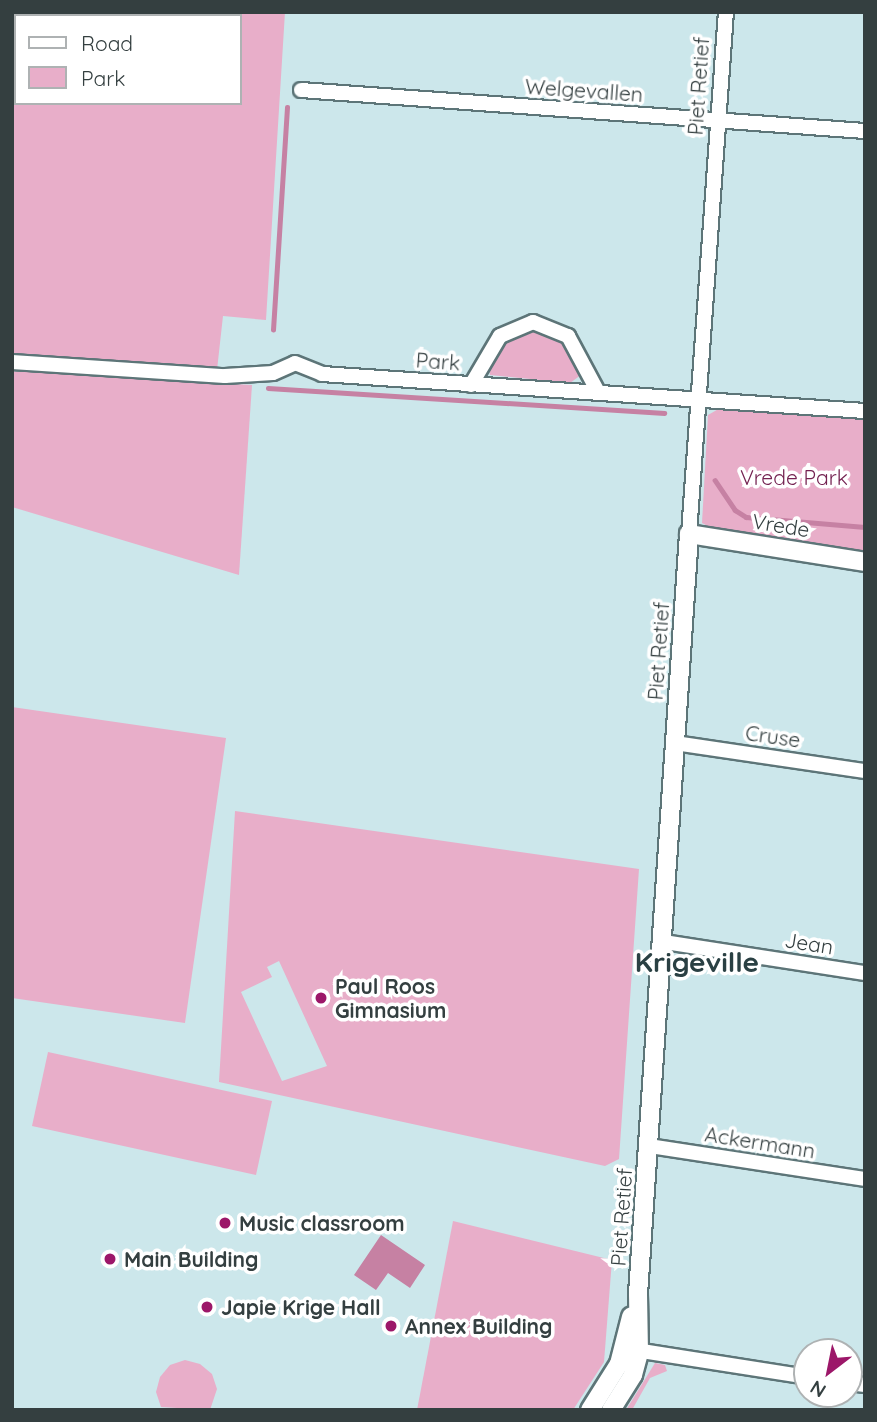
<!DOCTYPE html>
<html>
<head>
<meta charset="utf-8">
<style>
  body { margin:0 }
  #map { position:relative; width:877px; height:1422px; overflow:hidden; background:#cce7eb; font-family:Quicksand,sans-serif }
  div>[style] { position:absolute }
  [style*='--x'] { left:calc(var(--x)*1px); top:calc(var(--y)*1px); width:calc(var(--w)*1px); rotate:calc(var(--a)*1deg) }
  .green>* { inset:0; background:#e8aec9 }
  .water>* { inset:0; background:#c681a3 }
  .stream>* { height:4.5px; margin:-2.25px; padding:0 2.25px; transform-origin:2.25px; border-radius:2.25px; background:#c681a3 }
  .roads { filter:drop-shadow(2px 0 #5d7578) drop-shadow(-2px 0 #5d7578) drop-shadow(0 2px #5d7578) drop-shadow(0 -2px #5d7578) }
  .minor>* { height:14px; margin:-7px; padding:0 7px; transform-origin:7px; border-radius:7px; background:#fff }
  .tertiary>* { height:18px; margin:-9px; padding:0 9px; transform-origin:9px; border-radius:9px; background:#fff }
  .dots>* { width:19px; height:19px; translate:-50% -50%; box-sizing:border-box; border:4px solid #fff; border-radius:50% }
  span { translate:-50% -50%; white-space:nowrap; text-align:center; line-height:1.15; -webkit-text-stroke:7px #fff; paint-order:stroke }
  .street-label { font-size:21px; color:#343f40 }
  .park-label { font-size:21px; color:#742251 }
  .poi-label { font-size:21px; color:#343f40; font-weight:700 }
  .left { translate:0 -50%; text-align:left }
  .district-label { font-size:28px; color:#2a4043; font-weight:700 }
  .frame { position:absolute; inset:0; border:14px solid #343f40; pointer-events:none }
  .legend { position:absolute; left:14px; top:14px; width:228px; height:91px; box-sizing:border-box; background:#fff; border:2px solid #aeb2b3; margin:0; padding:9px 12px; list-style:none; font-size:21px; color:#343f40 }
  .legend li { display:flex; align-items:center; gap:14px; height:35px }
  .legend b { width:35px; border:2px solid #aeb2b3 }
  .north { position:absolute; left:793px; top:1338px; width:70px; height:70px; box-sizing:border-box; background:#fff; border:2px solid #aeb2b3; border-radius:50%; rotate:212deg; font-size:19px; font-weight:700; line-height:28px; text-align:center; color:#343f40 }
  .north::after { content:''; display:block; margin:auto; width:24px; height:32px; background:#9c1769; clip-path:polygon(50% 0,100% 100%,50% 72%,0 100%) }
</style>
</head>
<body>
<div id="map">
  <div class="green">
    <i style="clip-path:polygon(evenodd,12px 12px,285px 12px,266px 320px,223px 316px,217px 370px,12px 355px,12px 12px,16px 16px,240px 16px,240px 103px,16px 103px,16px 16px)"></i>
    <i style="clip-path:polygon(528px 328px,567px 341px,580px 361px,581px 375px,570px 383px,490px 375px,488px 360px,511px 332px)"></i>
    <i style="clip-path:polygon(12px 371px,252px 385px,239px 575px,12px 507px)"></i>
    <i style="clip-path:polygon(722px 407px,865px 416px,865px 555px,715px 530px,702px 523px,708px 415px)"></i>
    <i style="clip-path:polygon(12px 707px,226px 738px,185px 1023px,12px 998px)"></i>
    <i style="clip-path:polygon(evenodd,235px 811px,639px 869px,619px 1159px,605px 1166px,219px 1082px,235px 811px,279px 961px,327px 1066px,282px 1081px,241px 992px,272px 977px,267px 967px,279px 961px)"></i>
    <i style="clip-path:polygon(48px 1052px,272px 1101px,256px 1175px,32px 1126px)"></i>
    <i style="clip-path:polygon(453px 1221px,612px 1260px,604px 1362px,573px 1410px,417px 1410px)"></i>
    <i style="clip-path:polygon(185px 1360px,200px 1364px,212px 1374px,217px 1389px,210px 1410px,161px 1407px,156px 1392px,160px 1377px,170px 1365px)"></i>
    <i style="clip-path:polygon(655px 1363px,665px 1365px,667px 1371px,650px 1378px,632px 1410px,626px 1410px)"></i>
  </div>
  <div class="water">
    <i style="clip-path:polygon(381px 1235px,425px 1265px,410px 1288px,388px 1273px,376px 1290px,354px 1275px)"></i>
  </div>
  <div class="stream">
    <i style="--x:273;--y:330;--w:223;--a:-86.4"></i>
    <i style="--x:268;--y:388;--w:397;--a:3.6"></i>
    <i style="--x:715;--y:480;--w:36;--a:56"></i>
    <i style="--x:735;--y:510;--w:13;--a:32"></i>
    <i style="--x:746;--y:517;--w:119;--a:4.8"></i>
  </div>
  <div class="roads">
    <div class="minor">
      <i style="--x:301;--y:90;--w:565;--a:4.16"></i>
      <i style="--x:12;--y:362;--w:213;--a:3.8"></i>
      <i style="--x:225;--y:376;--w:48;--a:-3.6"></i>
      <i style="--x:273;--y:373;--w:24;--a:-24"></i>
      <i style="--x:295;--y:363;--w:29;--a:22"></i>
      <i style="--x:322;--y:374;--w:544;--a:3.9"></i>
      <i style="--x:471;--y:385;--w:57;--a:-59.4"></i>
      <i style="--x:500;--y:336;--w:36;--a:-23"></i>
      <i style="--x:533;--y:322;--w:38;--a:22"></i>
      <i style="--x:568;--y:336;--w:61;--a:61.8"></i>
      <i style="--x:689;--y:534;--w:523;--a:-85.95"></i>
      <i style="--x:675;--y:743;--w:192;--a:8.4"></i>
      <i style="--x:664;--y:942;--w:203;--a:8.8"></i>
      <i style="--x:649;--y:1146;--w:219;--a:8.7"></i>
      <i style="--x:629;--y:1349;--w:180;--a:8.9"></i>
      <i style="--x:849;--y:1383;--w:16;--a:7"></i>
    </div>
    <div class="tertiary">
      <i style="--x:590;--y:1410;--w:54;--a:-57.8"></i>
      <i style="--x:619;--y:1364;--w:49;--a:-75.7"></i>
      <i style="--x:611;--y:1410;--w:41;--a:-57.8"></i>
      <i style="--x:633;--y:1375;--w:24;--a:-75"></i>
      <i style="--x:639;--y:1352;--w:58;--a:-91"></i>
      <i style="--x:638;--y:1294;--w:762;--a:-86.16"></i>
      <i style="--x:689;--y:534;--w:178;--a:9"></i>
    </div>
  </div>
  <div class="dots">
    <i style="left:321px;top:998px;background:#9c1769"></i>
    <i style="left:225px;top:1223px;background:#9c1769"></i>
    <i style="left:110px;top:1259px;background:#9c1769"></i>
    <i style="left:207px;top:1307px;background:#9c1769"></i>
    <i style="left:391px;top:1326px;background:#9c1769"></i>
  </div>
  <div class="street-label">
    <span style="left:698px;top:86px;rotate:-86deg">Piet Retief</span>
    <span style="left:584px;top:90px;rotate:4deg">Welgevallen</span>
    <span style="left:438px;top:361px;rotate:4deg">Park</span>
    <span style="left:781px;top:525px;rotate:9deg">Vrede</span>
    <span style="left:658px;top:651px;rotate:-86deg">Piet Retief</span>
    <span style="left:773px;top:736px;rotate:8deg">Cruse</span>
    <span style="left:809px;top:943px;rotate:9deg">Jean</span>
    <span style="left:760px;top:1142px;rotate:9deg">Ackermann</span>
    <span style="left:621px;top:1217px;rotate:-86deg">Piet Retief</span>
  </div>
  <div class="park-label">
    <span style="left:794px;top:477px">Vrede Park</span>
  </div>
  <div class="poi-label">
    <span class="left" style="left:335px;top:998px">Paul Roos<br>Gimnasium</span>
    <span class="left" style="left:239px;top:1223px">Music classroom</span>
    <span class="left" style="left:124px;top:1259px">Main Building</span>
    <span class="left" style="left:221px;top:1307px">Japie Krige Hall</span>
    <span class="left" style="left:405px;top:1326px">Annex Building</span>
  </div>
  <div class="district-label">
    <span style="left:697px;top:962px">Krigeville</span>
  </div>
  <div class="frame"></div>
  <ul class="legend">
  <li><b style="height:9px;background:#fff"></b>Road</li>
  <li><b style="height:19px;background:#e8aec9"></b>Park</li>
  </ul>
  <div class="north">N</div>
</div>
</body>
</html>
